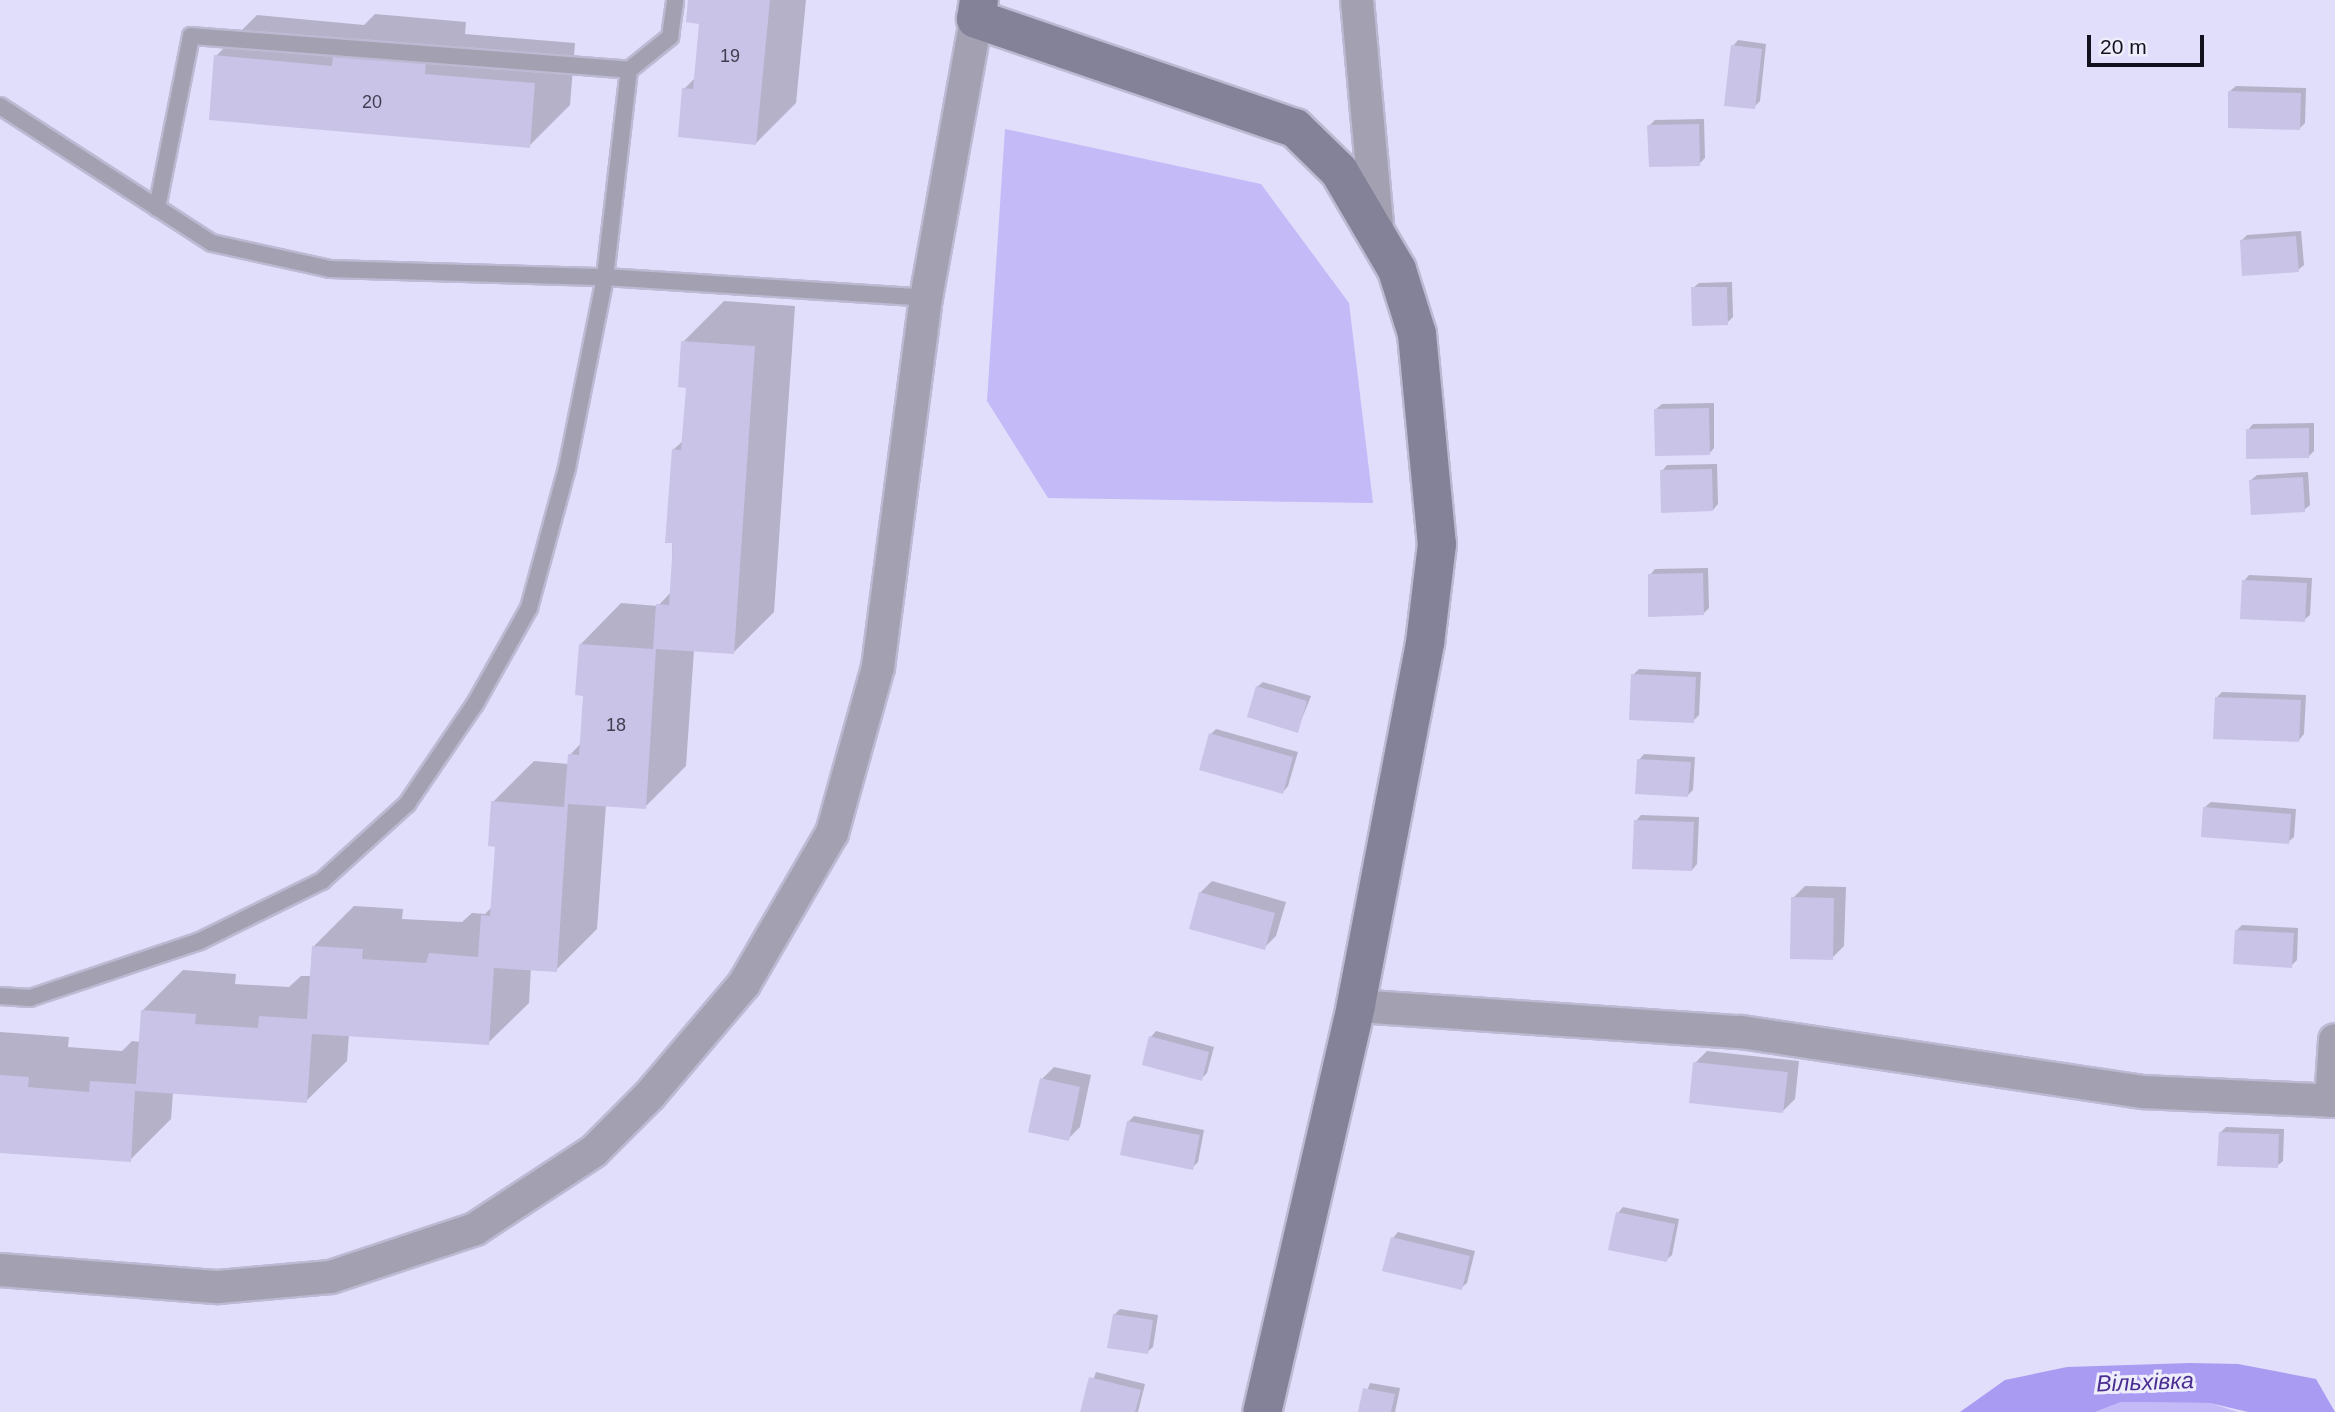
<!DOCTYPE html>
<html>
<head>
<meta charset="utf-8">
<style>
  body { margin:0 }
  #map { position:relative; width:2335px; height:1412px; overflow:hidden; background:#e1defb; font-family:Arial,sans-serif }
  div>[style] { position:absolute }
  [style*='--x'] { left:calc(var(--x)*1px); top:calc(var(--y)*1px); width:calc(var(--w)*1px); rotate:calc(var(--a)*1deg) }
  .green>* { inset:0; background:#c3baf7 }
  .water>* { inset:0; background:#aa9bf2 }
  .shadow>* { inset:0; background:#0003 }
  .building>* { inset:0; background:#c8c3e7 }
  .roads { filter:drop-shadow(2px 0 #bcb9d3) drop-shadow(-2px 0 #bcb9d3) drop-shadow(0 2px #bcb9d3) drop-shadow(0 -2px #bcb9d3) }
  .lane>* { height:16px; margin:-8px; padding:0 8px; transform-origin:8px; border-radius:8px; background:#a3a1b1 }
  .street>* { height:32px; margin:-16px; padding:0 16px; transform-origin:16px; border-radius:16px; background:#a3a1b1 }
  .secondary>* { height:38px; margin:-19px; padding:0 19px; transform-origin:19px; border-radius:19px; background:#848298 }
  span { translate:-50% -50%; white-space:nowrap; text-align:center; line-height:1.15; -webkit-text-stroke:6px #eeedfc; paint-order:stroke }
  .number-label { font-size:18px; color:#403e50 }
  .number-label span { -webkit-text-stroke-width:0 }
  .water-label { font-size:23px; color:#4b2e91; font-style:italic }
  .scale { position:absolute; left:2087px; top:35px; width:117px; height:32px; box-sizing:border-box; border:4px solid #13111d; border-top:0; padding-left:9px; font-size:21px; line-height:24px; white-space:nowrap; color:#13111d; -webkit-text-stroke:5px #eeedfc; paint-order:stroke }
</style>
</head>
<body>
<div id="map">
  <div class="green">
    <i style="clip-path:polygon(1005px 129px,1261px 184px,1349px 303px,1373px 503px,1048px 498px,987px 401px)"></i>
    <i style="clip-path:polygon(2121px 1402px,2210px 1403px,2238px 1412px,2095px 1412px)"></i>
  </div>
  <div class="water">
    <i style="clip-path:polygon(2190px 1363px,2238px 1364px,2316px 1379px,2335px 1412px,2248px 1412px,2210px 1403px,2121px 1402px,2095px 1412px,1960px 1412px,2005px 1380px,2067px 1367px)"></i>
  </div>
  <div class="shadow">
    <i style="clip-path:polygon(690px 0,806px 0,796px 103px,755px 144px,684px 89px,696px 77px,701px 22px)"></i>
    <i style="clip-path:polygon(375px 14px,466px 22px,465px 34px,575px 43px,570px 105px,529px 146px,216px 56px,257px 15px,364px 25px)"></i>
    <i style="clip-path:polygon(1738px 40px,1766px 44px,1760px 101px,1754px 107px,1733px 46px)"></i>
    <i style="clip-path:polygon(2236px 86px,2306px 88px,2305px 123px,2299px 129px,2230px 91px)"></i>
    <i style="clip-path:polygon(1704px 119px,1705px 158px,1699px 164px,1649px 126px,1655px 120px)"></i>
    <i style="clip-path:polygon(2301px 231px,2304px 265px,2298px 270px,2242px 240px,2247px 235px)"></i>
    <i style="clip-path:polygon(1732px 282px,1733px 317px,1727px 323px,1693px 288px,1699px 283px)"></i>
    <i style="clip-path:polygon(724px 301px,795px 306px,774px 612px,733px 653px,694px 650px,686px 766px,645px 807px,606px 804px,597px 929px,556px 970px,531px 968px,529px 1003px,488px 1043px,349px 1034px,347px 1061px,306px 1101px,173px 1092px,171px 1119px,130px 1160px,0 1152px,0 1032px,69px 1037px,68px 1047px,122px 1051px,132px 1041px,141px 1042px,142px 1011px,183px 970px,236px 974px,235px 984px,289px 987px,301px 976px,312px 976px,313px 947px,354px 906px,403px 909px,402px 919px,462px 922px,472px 913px,485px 914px,493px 906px,497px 846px,493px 802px,534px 761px,569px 764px,570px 755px,582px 742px,585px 694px,581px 644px,621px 603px,658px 606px,672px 591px,673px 450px,684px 440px,688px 386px,683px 342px)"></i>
    <i style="clip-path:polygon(1714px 403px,1714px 448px,1709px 454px,1656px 409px,1662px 404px)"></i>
    <i style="clip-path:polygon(2314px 423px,2314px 451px,2309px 456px,2248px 430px,2253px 424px)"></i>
    <i style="clip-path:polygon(1717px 464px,1718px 504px,1713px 510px,1662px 471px,1667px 465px)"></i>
    <i style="clip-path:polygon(2308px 472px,2310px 505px,2304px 510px,2251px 480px,2257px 475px)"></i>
    <i style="clip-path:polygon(1708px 568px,1709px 608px,1703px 614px,1650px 575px,1655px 569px)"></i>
    <i style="clip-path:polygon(2249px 575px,2312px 578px,2310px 615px,2304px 620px,2244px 581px)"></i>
    <i style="clip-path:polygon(1639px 669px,1701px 672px,1699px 715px,1693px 721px,1633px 675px)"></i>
    <i style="clip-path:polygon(1263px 682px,1311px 696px,1297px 731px,1257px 687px)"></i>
    <i style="clip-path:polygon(2222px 692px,2306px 695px,2304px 734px,2299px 740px,2216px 698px)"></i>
    <i style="clip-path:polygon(1216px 729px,1298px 752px,1288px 786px,1283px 792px,1211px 734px)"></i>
    <i style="clip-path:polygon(1644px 754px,1695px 757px,1693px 790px,1688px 795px,1639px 760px)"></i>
    <i style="clip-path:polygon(2211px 802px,2296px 809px,2294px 837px,2288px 842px,2205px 807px)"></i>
    <i style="clip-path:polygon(1641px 815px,1699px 817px,1697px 864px,1692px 870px,1636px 821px)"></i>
    <i style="clip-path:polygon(1212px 881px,1286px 902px,1276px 936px,1264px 948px,1200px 893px)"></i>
    <i style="clip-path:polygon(1805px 886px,1846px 887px,1844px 946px,1832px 958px,1793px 898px)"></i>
    <i style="clip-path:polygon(2242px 925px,2298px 928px,2297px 960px,2291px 966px,2236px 931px)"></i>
    <i style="clip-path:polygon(1156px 1031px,1214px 1047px,1207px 1073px,1201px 1079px,1151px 1037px)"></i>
    <i style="clip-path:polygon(1707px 1051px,1799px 1061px,1795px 1099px,1783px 1111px,1695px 1063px)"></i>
    <i style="clip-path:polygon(1054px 1067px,1091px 1075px,1080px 1127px,1068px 1139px,1042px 1079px)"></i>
    <i style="clip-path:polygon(1134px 1116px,1204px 1130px,1198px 1162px,1192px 1168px,1128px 1122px)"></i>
    <i style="clip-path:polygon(2226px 1127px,2284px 1129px,2283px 1161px,2277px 1166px,2220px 1133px)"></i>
    <i style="clip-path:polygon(1623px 1207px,1679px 1219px,1672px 1255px,1666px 1260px,1618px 1213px)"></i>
    <i style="clip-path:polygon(1398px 1232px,1475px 1251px,1467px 1283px,1461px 1288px,1393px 1238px)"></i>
    <i style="clip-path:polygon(1120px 1309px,1158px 1315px,1153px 1347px,1147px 1352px,1114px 1315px)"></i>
    <i style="clip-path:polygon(1096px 1372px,1145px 1384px,1138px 1412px,1082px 1412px)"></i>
    <i style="clip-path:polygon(1370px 1383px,1400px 1388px,1395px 1412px,1359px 1412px)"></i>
  </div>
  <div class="building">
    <i style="clip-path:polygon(688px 0,770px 0,756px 145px,678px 137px,682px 88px,693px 89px,699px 24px,686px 22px)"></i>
    <i style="clip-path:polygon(1731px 45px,1762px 49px,1755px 109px,1724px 106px)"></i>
    <i style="clip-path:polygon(333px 54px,426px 62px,425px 74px,535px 83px,530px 148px,209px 120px,214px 55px,332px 66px)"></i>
    <i style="clip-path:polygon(2228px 91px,2301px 93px,2300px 130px,2228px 128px)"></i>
    <i style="clip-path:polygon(1699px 124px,1700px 166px,1649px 167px,1647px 125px)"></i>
    <i style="clip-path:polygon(2296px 236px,2299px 272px,2242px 276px,2240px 240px)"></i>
    <i style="clip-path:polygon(1691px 287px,1727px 287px,1728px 325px,1692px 326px)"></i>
    <i style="clip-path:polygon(681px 341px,755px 346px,734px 654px,656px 649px,646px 809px,568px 804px,557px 972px,494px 968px,489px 1045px,312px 1034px,307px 1103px,135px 1091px,131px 1162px,0 1153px,0 1075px,29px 1077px,28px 1087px,89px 1092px,90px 1081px,136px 1084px,141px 1010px,196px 1014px,195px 1024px,258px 1028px,259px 1016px,307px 1019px,312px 946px,363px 949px,362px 959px,426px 963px,429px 953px,478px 957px,481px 915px,490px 916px,495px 847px,488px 846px,491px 801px,564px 807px,568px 754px,579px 755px,583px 696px,575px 695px,579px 644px,653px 649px,656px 604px,669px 605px,673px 543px,665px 543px,672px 449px,681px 450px,686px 388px,678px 387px)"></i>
    <i style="clip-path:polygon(1709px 408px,1710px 455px,1655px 456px,1654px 409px)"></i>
    <i style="clip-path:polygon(2309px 428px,2309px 458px,2246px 459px,2246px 429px)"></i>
    <i style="clip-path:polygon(1712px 469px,1713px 511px,1661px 513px,1660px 470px)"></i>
    <i style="clip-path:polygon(2303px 477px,2305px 512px,2251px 515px,2249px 480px)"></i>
    <i style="clip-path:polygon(1703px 573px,1704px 615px,1648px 617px,1648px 574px)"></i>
    <i style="clip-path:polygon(2242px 580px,2307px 583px,2305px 622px,2240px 619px)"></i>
    <i style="clip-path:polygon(1631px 674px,1696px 677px,1694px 723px,1629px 720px)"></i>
    <i style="clip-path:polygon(1256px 686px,1307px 701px,1298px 733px,1247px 717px)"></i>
    <i style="clip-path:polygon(2215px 697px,2301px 700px,2299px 742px,2213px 739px)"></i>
    <i style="clip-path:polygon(1209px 733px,1293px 757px,1283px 794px,1199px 770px)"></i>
    <i style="clip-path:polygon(1637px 759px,1691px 762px,1688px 797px,1635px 794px)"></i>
    <i style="clip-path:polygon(2203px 807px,2291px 814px,2289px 844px,2201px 837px)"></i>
    <i style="clip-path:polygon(1634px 820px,1694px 822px,1692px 871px,1632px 869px)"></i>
    <i style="clip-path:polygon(1199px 892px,1275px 913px,1265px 950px,1189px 929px)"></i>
    <i style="clip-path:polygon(1791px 897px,1834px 898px,1833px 960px,1790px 959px)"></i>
    <i style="clip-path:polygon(2235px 930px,2294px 933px,2292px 968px,2233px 964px)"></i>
    <i style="clip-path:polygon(1149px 1036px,1209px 1052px,1202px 1081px,1142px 1065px)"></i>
    <i style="clip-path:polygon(1693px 1062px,1788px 1072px,1783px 1113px,1689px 1103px)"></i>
    <i style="clip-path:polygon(1040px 1078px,1080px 1087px,1069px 1141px,1028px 1132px)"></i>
    <i style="clip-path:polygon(1127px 1121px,1200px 1135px,1193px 1170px,1120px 1155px)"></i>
    <i style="clip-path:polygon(2219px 1132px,2279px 1134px,2278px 1168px,2217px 1166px)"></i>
    <i style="clip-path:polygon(1616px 1212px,1675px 1224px,1667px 1262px,1608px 1250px)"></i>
    <i style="clip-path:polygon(1391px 1237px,1470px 1256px,1462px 1290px,1382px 1271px)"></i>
    <i style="clip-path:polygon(1113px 1314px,1153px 1320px,1148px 1354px,1107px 1348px)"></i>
    <i style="clip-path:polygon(1089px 1377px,1141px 1390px,1135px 1412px,1080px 1412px)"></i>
    <i style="clip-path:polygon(1363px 1388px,1395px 1394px,1391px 1412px,1358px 1412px)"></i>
  </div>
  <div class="roads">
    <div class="lane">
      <i style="--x:0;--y:106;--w:252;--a:32.9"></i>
      <i style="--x:212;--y:243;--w:121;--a:12.4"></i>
      <i style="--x:330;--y:269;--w:275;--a:1.7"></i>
      <i style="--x:605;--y:277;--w:322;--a:3.7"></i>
      <i style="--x:157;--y:208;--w:175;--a:-78.8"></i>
      <i style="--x:191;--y:36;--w:439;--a:4.4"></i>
      <i style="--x:0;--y:996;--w:30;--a:4"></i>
      <i style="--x:30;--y:998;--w:179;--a:-18.5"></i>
      <i style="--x:200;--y:941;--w:136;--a:-26.2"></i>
      <i style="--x:322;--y:881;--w:115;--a:-42.2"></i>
      <i style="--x:407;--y:804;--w:121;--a:-55.8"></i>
      <i style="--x:475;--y:704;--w:110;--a:-60.6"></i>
      <i style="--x:529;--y:608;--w:145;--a:-74.8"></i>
      <i style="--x:567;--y:468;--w:195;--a:-78.7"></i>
      <i style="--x:605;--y:277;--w:208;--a:-83.4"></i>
      <i style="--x:629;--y:70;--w:53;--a:-38.8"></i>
      <i style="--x:670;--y:37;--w:37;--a:-82"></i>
    </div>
    <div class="street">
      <i style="--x:1357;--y:0;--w:237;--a:84.9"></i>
      <i style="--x:1356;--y:1006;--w:386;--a:3.9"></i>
      <i style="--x:1741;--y:1032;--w:406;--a:8.5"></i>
      <i style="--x:2143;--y:1092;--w:188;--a:2.7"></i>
      <i style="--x:2331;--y:1101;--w:61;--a:-86.2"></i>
      <i style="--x:0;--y:1270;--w:219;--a:4.5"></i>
      <i style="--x:218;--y:1287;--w:113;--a:-5.1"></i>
      <i style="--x:331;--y:1277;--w:152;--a:-18.4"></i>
      <i style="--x:475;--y:1229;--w:142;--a:-33.2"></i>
      <i style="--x:594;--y:1151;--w:79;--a:-45"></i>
      <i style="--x:650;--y:1095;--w:145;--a:-49.7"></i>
      <i style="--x:744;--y:984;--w:175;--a:-59.8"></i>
      <i style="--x:832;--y:833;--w:172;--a:-74.5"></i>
      <i style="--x:878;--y:667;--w:372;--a:-82.6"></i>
      <i style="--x:926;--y:298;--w:283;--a:-79.8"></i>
    </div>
    <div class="secondary">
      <i style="--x:979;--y:0;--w:19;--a:99"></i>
      <i style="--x:976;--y:19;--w:337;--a:18.9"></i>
      <i style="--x:1295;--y:128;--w:62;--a:44.3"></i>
      <i style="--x:1339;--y:171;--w:115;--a:59.6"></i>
      <i style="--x:1397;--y:270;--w:67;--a:72.6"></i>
      <i style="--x:1417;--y:334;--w:211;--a:84.6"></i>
      <i style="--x:1437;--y:544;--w:100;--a:96.9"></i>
      <i style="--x:1425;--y:643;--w:369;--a:100.8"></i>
      <i style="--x:1356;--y:1006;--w:417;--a:103"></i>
    </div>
  </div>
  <div class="number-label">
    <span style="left:730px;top:56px">19</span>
    <span style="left:372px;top:102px">20</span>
    <span style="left:616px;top:725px">18</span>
  </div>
  <div class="water-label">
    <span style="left:2145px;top:1382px;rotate:-2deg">Вільхівка</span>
  </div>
  <div class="scale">20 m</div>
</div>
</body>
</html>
